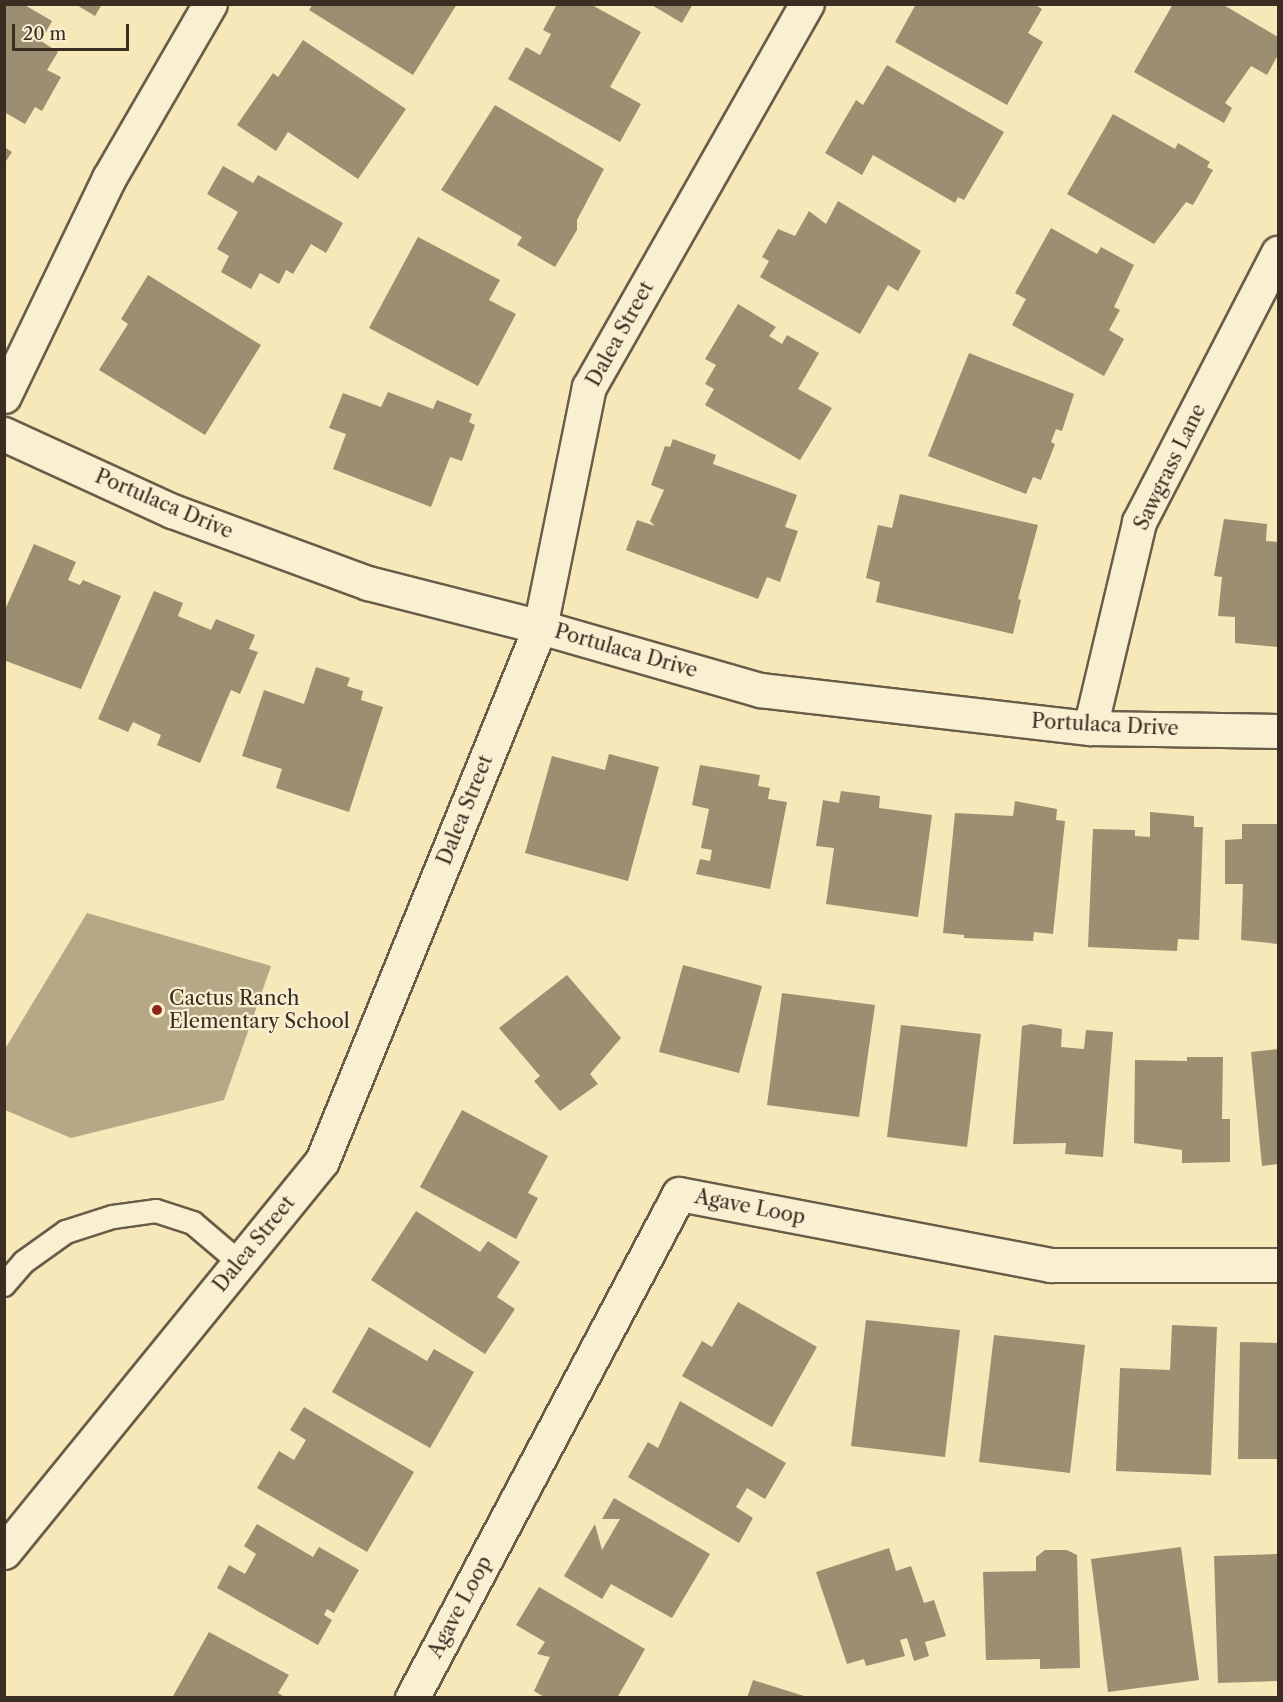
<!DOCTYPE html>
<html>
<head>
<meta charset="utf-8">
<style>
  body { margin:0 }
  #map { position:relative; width:1283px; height:1702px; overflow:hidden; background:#f6e8b9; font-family:"Libre Caslon Text",serif }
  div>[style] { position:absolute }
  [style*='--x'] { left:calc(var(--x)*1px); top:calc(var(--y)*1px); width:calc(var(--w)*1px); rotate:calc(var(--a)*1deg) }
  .water>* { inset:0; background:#b6a886 }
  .building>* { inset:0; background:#9c8e71 }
  .roads { filter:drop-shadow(2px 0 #695c48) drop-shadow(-2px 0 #695c48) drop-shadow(0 2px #695c48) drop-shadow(0 -2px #695c48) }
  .service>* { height:22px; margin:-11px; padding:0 11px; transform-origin:11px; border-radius:11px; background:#f9f0d2 }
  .minor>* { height:33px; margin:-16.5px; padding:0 16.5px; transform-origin:16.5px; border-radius:16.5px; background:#f9f0d2 }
  .dots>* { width:16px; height:16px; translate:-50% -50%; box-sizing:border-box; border:3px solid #f9f0d2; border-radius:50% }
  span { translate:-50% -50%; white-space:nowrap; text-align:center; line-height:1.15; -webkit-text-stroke:4.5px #f9f0d2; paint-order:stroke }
  .street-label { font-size:20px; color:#3a2d22 }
  .poi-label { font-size:20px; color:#3a2d22 }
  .left { translate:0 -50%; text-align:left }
  .frame { position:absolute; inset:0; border:6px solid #3a2d22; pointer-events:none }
  .scale { position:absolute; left:12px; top:24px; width:117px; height:27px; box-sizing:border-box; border:3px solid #3a2d22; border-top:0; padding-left:8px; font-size:18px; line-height:21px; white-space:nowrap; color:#3a2d22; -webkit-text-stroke:4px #f9f0d2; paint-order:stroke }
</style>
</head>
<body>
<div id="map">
  <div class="water">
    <i style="clip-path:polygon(87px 913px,271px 966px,224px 1100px,71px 1138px,5px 1110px,5px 1049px)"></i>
  </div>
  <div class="building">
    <i style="clip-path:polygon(4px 4px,23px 4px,52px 21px,41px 41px,58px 52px,47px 70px,61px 77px,42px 111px,35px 107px,25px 124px,4px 112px)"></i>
    <i style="clip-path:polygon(75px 4px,102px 4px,95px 16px)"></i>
    <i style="clip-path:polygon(313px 4px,457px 4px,413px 75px,309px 10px)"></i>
    <i style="clip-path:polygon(557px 4px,590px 4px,641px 32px,610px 87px,641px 104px,620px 142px,508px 79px,526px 47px,540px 55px,551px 34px,543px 30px)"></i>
    <i style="clip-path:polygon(650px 4px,693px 4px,682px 23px)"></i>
    <i style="clip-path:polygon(916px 4px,1034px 4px,1042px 9px,1028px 33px,1043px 42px,1007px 105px,895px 42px)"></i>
    <i style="clip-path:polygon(1173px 4px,1222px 4px,1278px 37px,1278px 55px,1267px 75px,1251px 66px,1225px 103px,1232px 108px,1224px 123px,1134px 72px)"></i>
    <i style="clip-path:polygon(303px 40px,406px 109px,358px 179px,288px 132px,276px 151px,237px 125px,273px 73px,278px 77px)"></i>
    <i style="clip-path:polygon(887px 65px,1004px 132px,964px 200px,958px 197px,955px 203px,873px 155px,862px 175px,825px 153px,856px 100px,863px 105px)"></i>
    <i style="clip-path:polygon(495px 105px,604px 169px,577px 220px,577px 230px,555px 267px,517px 245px,522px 237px,441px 190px)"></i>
    <i style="clip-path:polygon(1113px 114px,1175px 149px,1178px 143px,1210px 162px,1207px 167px,1213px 170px,1193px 205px,1186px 202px,1154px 244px,1067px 194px)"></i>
    <i style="clip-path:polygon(4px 147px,12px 152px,4px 164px)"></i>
    <i style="clip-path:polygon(223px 166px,253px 183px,258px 175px,343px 223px,326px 253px,311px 244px,293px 274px,286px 270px,279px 284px,260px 273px,251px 289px,221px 272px,229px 256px,217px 249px,238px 212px,207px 194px)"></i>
    <i style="clip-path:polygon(838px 201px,921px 251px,898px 291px,888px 285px,860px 334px,760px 277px,769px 261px,762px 257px,778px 229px,795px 236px,809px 211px,826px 224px)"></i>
    <i style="clip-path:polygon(1051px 228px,1097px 254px,1101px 247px,1134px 265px,1114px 307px,1120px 310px,1109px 330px,1124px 339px,1104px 376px,1012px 325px,1026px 299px,1015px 293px)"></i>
    <i style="clip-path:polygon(418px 237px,500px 280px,489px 300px,516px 314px,478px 386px,369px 328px)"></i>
    <i style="clip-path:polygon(148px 275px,261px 345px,205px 435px,99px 370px,128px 324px,121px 319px)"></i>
    <i style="clip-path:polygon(738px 304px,776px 327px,769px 336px,782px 344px,787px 335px,819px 353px,798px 389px,832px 408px,800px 460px,705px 405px,714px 389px,705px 384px,716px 365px,705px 359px)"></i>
    <i style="clip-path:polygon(969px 353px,1074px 394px,1062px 431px,1056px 429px,1051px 442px,1055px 444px,1041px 480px,1033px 477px,1026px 494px,928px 456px)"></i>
    <i style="clip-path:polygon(388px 392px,433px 409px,437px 400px,472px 414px,469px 422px,475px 425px,462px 461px,450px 457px,431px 507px,333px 469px,346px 434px,329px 428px,343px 393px,381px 407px)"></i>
    <i style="clip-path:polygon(673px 439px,716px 455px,713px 464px,797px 495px,785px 527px,798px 531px,780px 582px,767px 577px,758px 599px,626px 550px,637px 520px,655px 526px,650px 521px,664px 490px,651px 485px,665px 446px,670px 447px)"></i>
    <i style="clip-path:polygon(900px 494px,1038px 525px,1018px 599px,1021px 600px,1013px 634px,876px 602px,880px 582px,866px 578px,878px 525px,892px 528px)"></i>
    <i style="clip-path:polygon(1224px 519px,1267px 524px,1266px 541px,1278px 542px,1278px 647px,1235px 643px,1235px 617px,1218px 616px,1222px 577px,1214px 576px)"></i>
    <i style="clip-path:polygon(34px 544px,76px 562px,68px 580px,80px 585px,83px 580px,121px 596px,81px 689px,6px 661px,4px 655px,4px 612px)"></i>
    <i style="clip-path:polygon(154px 591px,183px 603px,178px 616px,211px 630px,216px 619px,255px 635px,249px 649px,258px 652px,240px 694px,231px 690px,200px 763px,157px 745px,161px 735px,133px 722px,128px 732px,98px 719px)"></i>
    <i style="clip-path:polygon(316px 667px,350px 678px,347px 686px,363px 691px,361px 700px,383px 707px,349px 812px,276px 788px,282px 769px,242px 756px,264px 690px,304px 704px)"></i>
    <i style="clip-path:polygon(609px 754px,659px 767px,628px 881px,525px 853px,552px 756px,605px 770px)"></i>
    <i style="clip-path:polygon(700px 765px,760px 775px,758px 786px,770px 788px,768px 799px,787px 802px,770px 889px,696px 874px,700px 859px,710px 861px,712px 850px,701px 848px,709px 809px,692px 805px)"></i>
    <i style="clip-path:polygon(841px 791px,880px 796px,879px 808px,932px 815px,918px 917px,826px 904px,834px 848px,816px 846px,823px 800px,839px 803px)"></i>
    <i style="clip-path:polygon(1015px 801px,1057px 809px,1056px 820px,1065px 821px,1053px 934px,1034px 932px,1033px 941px,964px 938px,964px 935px,943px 933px,955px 813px,1013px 816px)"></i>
    <i style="clip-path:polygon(1150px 812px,1194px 816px,1194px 827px,1203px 827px,1199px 940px,1178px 939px,1177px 951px,1088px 947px,1093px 829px,1135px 830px,1135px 836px,1150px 837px)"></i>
    <i style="clip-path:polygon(1242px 824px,1278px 824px,1278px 944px,1241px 940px,1243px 884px,1225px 884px,1225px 840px,1242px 839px)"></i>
    <i style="clip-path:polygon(683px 965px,762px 986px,739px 1073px,659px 1052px)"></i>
    <i style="clip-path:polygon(567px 975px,621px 1038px,590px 1074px,598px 1084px,560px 1111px,534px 1081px,540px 1076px,499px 1028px)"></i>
    <i style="clip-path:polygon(782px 993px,875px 1005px,859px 1117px,767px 1105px)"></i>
    <i style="clip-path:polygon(1031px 1024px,1062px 1029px,1061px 1047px,1084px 1049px,1086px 1030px,1113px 1032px,1103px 1157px,1065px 1154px,1066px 1143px,1013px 1144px,1022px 1026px)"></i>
    <i style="clip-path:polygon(901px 1025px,981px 1034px,967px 1147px,887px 1137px)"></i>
    <i style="clip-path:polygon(1278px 1049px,1278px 1164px,1262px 1166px,1251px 1052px)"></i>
    <i style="clip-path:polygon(1187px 1057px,1223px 1057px,1222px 1119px,1230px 1119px,1230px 1162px,1182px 1163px,1182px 1150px,1134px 1143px,1135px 1060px,1187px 1061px)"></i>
    <i style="clip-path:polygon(462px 1110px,548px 1156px,528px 1193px,538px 1198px,516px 1239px,420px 1187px)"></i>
    <i style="clip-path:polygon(416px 1211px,480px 1252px,488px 1241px,520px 1262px,497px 1297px,515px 1309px,485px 1354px,371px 1280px)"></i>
    <i style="clip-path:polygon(738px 1302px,817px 1347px,772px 1427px,682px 1376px,702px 1341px,712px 1347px)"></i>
    <i style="clip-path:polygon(866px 1320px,960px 1330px,945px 1457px,851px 1446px)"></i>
    <i style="clip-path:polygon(1172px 1325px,1217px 1327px,1211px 1475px,1116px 1471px,1120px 1368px,1170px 1370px)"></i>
    <i style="clip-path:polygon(369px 1327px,427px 1361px,434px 1349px,474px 1372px,430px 1448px,332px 1392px)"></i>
    <i style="clip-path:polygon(994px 1335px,1085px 1345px,1070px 1473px,979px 1462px)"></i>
    <i style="clip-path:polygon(1240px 1342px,1278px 1343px,1278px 1459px,1238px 1459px)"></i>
    <i style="clip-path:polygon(680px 1401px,786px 1463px,765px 1499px,747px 1488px,736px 1507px,753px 1518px,739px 1543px,628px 1477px,648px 1442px,658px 1448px)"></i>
    <i style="clip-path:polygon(304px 1407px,414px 1472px,367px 1552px,257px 1488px,279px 1451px,294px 1460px,306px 1440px,290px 1430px)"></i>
    <i style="clip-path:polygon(614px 1498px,710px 1554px,672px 1618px,611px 1584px,602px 1599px,564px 1576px,595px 1524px,602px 1550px,620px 1519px,602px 1519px)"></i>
    <i style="clip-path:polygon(257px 1524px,313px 1557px,319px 1547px,359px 1570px,334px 1613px,327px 1609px,324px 1615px,332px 1620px,318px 1645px,217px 1588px,229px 1565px,245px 1574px,256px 1554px,244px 1546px)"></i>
    <i style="clip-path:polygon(1181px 1547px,1199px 1680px,1108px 1692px,1091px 1559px)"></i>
    <i style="clip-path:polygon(889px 1548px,896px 1571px,911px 1566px,924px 1603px,934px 1600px,946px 1636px,925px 1642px,929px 1656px,914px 1661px,907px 1638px,900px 1640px,905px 1656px,866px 1666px,864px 1659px,847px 1664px,816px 1572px)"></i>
    <i style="clip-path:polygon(1045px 1550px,1067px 1550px,1077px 1555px,1080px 1668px,1040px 1669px,1040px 1659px,986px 1660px,983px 1572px,1036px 1571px,1036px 1557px)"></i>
    <i style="clip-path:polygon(1277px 1554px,1278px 1681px,1218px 1683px,1214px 1556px)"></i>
    <i style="clip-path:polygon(539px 1587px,645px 1649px,617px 1698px,546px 1698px,534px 1691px,550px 1657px,537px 1654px,545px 1642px,516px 1625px)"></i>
    <i style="clip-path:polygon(209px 1632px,289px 1675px,278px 1693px,286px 1698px,173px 1696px)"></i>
    <i style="clip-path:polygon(753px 1680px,807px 1697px,807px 1698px,747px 1698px)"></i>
  </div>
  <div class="roads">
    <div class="service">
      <i style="--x:4;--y:1285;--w:30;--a:-49"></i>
      <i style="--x:24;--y:1262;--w:52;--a:-35.5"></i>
      <i style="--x:66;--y:1232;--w:49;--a:-17.7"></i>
      <i style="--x:113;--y:1217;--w:43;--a:-7.9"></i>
      <i style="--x:156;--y:1211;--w:39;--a:18"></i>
      <i style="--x:193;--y:1223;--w:60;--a:40.3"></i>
    </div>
    <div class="minor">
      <i style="--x:4;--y:396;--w:242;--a:-64.3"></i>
      <i style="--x:109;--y:178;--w:201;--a:-59.9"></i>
      <i style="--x:4;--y:434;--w:185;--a:24.6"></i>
      <i style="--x:172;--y:511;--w:209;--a:20.2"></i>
      <i style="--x:368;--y:583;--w:178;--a:14.3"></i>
      <i style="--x:540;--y:627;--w:229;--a:16"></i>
      <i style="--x:760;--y:690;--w:332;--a:6.6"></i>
      <i style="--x:1090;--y:728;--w:188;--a:0.9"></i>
      <i style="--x:1090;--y:728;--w:212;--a:-76.6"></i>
      <i style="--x:1139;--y:522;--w:303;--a:-62.7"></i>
      <i style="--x:4;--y:1552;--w:504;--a:-50.88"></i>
      <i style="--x:322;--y:1161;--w:577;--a:-67.79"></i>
      <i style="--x:540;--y:627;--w:245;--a:-78.5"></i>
      <i style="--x:589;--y:387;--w:441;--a:-60.4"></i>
      <i style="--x:412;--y:1698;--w:570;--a:-62.09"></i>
      <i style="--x:679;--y:1194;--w:378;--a:10.8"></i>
      <i style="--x:1050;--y:1265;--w:228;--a:0"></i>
    </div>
  </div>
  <div class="dots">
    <i style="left:157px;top:1010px;background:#8f2418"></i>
  </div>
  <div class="street-label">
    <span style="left:620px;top:334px;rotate:-61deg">Dalea Street</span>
    <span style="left:1170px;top:467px;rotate:-64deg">Sawgrass Lane</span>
    <span style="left:164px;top:504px;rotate:23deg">Portulaca Drive</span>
    <span style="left:626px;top:651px;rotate:16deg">Portulaca Drive</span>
    <span style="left:1105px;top:725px;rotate:3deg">Portulaca Drive</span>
    <span style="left:465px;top:810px;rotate:-68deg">Dalea Street</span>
    <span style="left:750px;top:1207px;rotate:11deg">Agave Loop</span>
    <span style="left:254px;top:1244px;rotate:-51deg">Dalea Street</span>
    <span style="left:460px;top:1607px;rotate:-62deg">Agave Loop</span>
  </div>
  <div class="poi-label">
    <span class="left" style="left:169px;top:1010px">Cactus Ranch<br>Elementary School</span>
  </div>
  <div class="frame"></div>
  <div class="scale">20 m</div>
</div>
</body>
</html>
